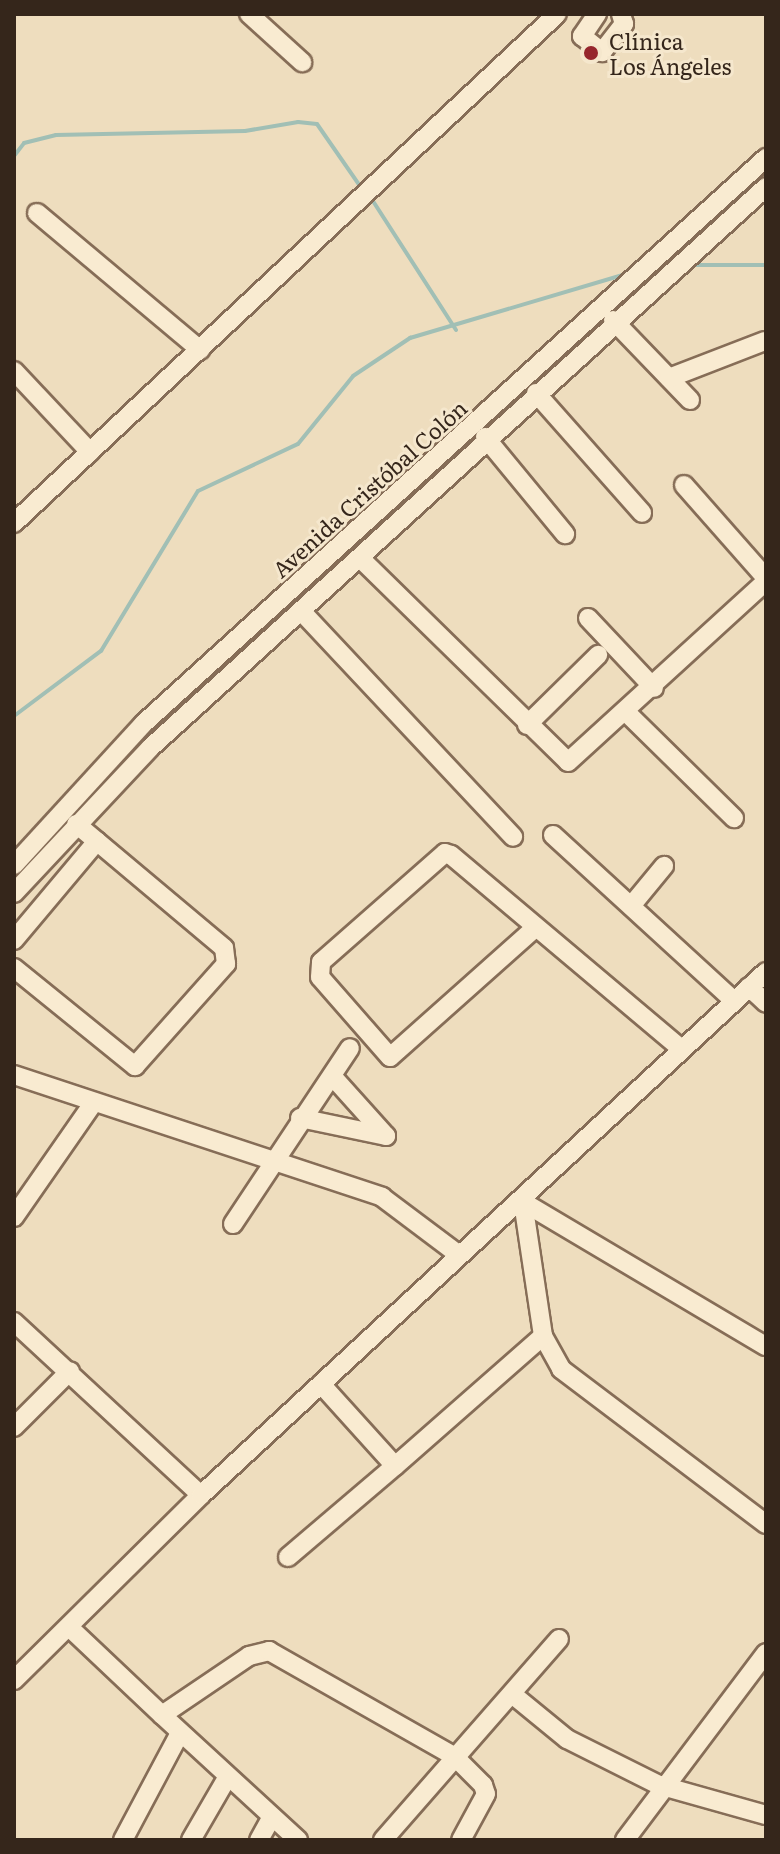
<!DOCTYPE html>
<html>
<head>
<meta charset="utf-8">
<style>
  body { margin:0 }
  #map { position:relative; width:780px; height:1854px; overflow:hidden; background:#eeddbe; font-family:Literata,serif }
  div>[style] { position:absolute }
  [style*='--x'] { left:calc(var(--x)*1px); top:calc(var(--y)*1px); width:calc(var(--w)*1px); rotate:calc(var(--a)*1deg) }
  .stream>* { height:4px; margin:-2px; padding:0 2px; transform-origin:2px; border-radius:2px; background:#a1bfb5 }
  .roads { filter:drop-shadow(2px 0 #866d57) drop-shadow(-2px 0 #866d57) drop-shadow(0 2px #866d57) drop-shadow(0 -2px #866d57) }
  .minor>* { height:18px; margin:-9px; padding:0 9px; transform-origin:9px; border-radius:9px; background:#f9ebd1 }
  .dots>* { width:22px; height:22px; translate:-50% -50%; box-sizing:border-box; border:4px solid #f5e7cd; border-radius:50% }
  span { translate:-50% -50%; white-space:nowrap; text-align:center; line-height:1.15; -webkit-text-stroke:6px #f5e7cd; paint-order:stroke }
  .poi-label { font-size:22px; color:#35261b }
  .left { translate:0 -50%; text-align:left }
  .street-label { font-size:22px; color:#35261b }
  .frame { position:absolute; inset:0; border:16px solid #35261b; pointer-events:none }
</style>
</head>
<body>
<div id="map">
  <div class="stream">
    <i style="--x:14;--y:156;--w:16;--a:-52"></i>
    <i style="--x:24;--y:143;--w:33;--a:-14"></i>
    <i style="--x:56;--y:135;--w:189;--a:-1.2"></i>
    <i style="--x:245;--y:131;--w:54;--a:-9.6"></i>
    <i style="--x:298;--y:122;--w:19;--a:6"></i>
    <i style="--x:317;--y:124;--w:79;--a:55.3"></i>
    <i style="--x:371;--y:198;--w:157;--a:57.2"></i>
    <i style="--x:689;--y:265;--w:77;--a:0"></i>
    <i style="--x:14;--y:716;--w:109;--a:-36.8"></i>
    <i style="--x:101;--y:651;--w:187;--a:-58.8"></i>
    <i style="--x:198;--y:491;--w:110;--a:-25.2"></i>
    <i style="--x:298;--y:444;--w:87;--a:-51"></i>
    <i style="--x:353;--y:376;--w:69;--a:-33.7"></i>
    <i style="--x:410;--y:338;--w:228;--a:-16.5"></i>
  </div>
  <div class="roads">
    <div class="minor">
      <i style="--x:249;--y:14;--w:72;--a:42.2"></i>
      <i style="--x:597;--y:14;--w:27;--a:124"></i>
      <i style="--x:582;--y:36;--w:26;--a:39"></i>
      <i style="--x:602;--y:52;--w:36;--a:-52"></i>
      <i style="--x:624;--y:24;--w:10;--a:-107"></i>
      <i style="--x:37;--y:213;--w:213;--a:40"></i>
      <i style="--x:613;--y:320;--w:111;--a:46.1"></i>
      <i style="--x:14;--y:371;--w:111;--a:46.8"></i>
      <i style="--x:669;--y:378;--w:103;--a:-21.1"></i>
      <i style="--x:536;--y:393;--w:160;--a:48.5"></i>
      <i style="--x:485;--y:437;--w:126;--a:50.5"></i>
      <i style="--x:684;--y:485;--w:124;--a:48.6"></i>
      <i style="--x:14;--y:523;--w:744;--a:-43.15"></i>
      <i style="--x:360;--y:558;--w:291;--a:44.4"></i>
      <i style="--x:568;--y:762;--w:268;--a:-42.4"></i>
      <i style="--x:303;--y:613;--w:307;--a:46.8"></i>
      <i style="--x:588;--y:618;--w:96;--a:46.7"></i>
      <i style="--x:627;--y:713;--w:150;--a:44.5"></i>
      <i style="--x:527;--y:725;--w:100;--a:-44.6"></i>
      <i style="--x:553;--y:835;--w:246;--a:42.5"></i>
      <i style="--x:14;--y:865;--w:191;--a:-47.5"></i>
      <i style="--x:143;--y:724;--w:842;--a:-42.26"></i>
      <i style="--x:14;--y:893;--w:199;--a:-46.8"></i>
      <i style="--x:150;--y:748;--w:833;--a:-42.32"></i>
      <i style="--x:631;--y:906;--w:52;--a:-50.5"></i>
      <i style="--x:535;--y:928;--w:194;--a:138.3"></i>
      <i style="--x:390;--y:1057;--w:106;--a:-131.2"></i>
      <i style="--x:320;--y:977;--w:15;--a:-86"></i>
      <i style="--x:321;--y:962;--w:165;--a:-41.3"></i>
      <i style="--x:445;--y:853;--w:6;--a:18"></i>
      <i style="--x:451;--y:855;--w:301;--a:40.1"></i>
      <i style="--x:14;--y:940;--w:129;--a:-50"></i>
      <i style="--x:14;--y:968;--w:156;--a:39"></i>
      <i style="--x:135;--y:1066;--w:137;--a:-48.3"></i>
      <i style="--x:226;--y:964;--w:16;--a:-97"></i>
      <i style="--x:224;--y:948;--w:193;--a:-140"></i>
      <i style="--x:749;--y:987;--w:23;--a:43"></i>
      <i style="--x:14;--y:1075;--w:388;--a:18.3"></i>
      <i style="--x:382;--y:1197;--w:95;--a:36.9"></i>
      <i style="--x:300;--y:1118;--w:88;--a:11.8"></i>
      <i style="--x:386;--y:1136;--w:79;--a:-131.9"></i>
      <i style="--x:523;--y:1202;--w:135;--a:81.5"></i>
      <i style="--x:543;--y:1336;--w:38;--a:61"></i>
      <i style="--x:561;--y:1369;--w:257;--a:37.1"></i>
      <i style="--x:523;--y:1202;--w:282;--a:30.7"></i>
      <i style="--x:14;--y:1217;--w:140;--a:-55.2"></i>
      <i style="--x:233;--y:1224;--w:211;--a:-56.4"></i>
      <i style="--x:14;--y:1322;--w:255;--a:42.8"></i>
      <i style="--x:321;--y:1384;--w:110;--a:47.9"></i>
      <i style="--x:395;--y:1466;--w:197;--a:-41.3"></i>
      <i style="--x:14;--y:1427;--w:79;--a:-45"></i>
      <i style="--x:288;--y:1557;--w:140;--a:-40.4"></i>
      <i style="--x:70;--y:1628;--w:127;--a:43.4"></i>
      <i style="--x:162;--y:1715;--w:105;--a:-34.1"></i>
      <i style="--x:249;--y:1656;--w:21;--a:-14"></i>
      <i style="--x:269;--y:1651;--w:213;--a:29.6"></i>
      <i style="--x:454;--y:1756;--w:41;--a:45"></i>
      <i style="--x:483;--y:1785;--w:9;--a:72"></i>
      <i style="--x:486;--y:1794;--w:52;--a:118.5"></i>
      <i style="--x:14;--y:1680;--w:263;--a:-44.7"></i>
      <i style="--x:201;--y:1495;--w:770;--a:-42.79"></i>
      <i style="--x:512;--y:1694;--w:71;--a:39.3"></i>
      <i style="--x:567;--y:1739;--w:103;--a:26.6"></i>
      <i style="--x:659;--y:1785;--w:111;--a:15.7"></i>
      <i style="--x:162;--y:1715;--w:185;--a:42.6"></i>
      <i style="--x:123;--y:1840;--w:121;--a:-62"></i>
      <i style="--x:191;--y:1840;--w:72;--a:-59.9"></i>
      <i style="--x:259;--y:1840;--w:25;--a:-61"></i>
      <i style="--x:383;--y:1840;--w:267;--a:-48.8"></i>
      <i style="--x:625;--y:1840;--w:234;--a:-53"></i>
    </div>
  </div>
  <div class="dots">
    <i style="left:591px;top:53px;background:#96262d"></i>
  </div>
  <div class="poi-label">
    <span class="left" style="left:609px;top:53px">Clínica<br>Los Ángeles</span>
  </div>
  <div class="street-label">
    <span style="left:369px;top:488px;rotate:-42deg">Avenida Cristóbal Colón</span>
  </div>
  <div class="frame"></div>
</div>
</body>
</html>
